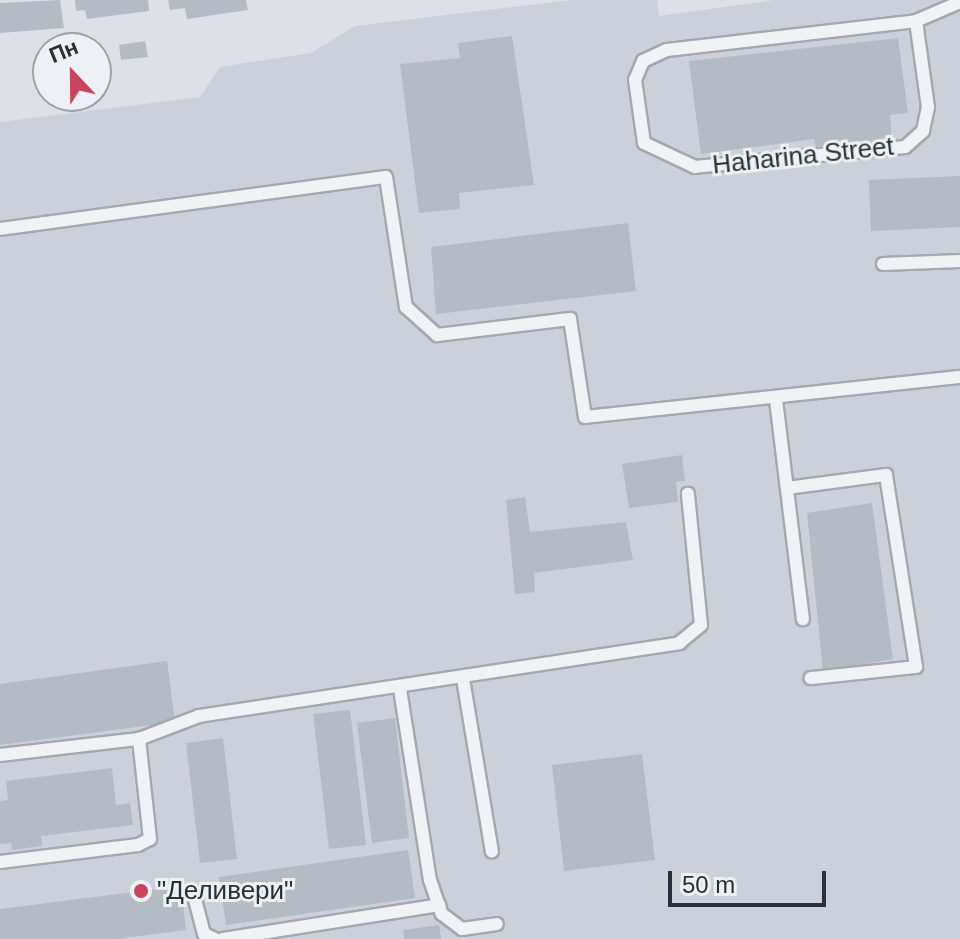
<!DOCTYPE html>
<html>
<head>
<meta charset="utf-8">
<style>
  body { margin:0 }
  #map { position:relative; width:960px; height:939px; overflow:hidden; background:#dde1e7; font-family:Arial,sans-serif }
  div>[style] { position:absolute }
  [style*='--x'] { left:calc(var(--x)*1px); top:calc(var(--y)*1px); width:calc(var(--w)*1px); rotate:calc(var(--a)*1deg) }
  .built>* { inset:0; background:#ccd1d9 }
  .building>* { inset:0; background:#b5bbc3 }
  .roads { filter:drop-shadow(2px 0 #a3a8b1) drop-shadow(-2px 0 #a3a8b1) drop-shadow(0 2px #a3a8b1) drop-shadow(0 -2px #a3a8b1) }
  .service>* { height:12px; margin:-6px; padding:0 6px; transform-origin:6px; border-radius:6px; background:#f0f2f5 }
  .dots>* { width:22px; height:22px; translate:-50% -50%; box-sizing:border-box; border:4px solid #edf0f4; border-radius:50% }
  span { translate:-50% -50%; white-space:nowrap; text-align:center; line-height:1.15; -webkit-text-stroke:6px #edf0f4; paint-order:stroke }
  .street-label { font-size:26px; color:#27303d }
  .poi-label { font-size:26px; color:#27303d }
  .left { translate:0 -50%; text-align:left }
  .north { position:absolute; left:32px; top:32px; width:80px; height:80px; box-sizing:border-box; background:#edf0f4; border:2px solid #9ea3ab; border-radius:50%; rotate:338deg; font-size:22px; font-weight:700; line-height:32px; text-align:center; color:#27303d }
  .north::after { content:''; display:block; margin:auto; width:28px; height:36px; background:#c9455d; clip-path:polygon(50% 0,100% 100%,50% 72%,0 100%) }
  .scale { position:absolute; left:668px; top:871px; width:158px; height:36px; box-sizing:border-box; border:4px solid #27303d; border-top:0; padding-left:10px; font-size:24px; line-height:28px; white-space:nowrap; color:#27303d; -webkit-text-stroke:6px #edf0f4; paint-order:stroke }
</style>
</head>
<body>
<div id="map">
  <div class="built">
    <i style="clip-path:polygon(571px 0,657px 0,659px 16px,774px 0,960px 0,960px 939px,0 939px,0 122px,200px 97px,220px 67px,311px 53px,355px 26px)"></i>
  </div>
  <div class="building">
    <i style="clip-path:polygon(60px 0,64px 28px,0 33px,0 3px)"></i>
    <i style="clip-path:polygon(75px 0,148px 0,149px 11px,87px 19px,85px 10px,76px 11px)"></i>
    <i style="clip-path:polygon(168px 0,246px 0,248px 10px,187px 19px,185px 8px,170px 10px)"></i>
    <i style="clip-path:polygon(512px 36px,534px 185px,459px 193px,460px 209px,419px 213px,400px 64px,460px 58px,458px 43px)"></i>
    <i style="clip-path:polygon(898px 38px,908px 113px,890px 115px,892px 139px,816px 147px,814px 139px,701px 154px,689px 61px)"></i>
    <i style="clip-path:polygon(145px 41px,148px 57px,121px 60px,119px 45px)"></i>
    <i style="clip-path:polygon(960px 176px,960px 227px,871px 231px,869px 180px)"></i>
    <i style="clip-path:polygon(628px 223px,636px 291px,436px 314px,431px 247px)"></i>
    <i style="clip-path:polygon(682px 455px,685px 481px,676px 482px,678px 502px,629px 508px,622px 464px)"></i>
    <i style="clip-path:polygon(525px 497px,530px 532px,626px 522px,633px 560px,534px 573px,535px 592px,515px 594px,506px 500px)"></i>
    <i style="clip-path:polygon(872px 503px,893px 659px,823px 671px,807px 513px)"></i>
    <i style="clip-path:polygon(167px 661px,175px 722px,0 745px,0 684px)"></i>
    <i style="clip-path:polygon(350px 710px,366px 845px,329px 849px,313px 714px)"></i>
    <i style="clip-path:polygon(395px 718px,409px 838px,372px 843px,357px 723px)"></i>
    <i style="clip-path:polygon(223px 738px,237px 859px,200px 863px,186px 743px)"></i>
    <i style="clip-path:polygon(642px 754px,655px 860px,564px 871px,552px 765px)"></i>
    <i style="clip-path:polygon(112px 768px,116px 805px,130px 803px,133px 825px,41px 836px,42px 846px,12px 850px,11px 843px,0 844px,0 801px,8px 800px,6px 781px)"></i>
    <i style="clip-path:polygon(408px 850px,415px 898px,226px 925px,219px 877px)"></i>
    <i style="clip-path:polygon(181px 886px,186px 930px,117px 939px,0 939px,0 909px)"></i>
    <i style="clip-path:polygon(439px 925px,441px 939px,404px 939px,403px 930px)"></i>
  </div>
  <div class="roads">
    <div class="service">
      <i style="--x:916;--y:21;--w:87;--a:82.1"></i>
      <i style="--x:928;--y:107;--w:25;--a:102"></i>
      <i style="--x:923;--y:131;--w:24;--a:138"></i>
      <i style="--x:905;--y:147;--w:211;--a:174.6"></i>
      <i style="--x:695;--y:167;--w:56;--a:-154.8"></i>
      <i style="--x:644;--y:143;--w:64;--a:-98.1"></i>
      <i style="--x:635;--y:80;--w:21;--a:-67"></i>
      <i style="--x:643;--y:61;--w:26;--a:-25"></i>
      <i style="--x:667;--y:50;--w:251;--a:-6.6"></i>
      <i style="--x:916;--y:21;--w:48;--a:-23.4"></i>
      <i style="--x:0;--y:229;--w:389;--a:-7.7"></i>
      <i style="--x:386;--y:177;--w:132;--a:81.3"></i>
      <i style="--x:406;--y:307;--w:42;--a:42.1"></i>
      <i style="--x:437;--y:335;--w:134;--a:-6.9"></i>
      <i style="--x:570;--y:319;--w:99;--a:81.3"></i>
      <i style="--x:585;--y:417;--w:377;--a:-6.1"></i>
      <i style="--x:883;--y:264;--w:77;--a:-2.2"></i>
      <i style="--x:776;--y:400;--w:221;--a:83"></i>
      <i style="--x:787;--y:488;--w:100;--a:-7.5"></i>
      <i style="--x:886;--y:475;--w:194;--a:81.1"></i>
      <i style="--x:916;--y:667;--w:106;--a:174"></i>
      <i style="--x:463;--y:679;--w:175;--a:80.5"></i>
      <i style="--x:400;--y:689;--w:193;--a:81.1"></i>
      <i style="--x:430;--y:880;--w:36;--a:71"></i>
      <i style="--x:442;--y:914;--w:25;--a:37"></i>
      <i style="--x:462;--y:929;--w:35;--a:-8"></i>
      <i style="--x:0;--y:755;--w:140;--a:-6.6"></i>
      <i style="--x:139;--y:739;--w:64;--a:-21"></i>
      <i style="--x:199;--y:716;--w:486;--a:-8.6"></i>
      <i style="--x:679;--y:643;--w:28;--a:-39"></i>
      <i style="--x:701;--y:625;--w:132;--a:-95.7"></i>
      <i style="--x:0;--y:862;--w:139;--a:-7"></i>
      <i style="--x:138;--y:845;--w:13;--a:-27"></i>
      <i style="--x:150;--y:839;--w:101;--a:-96.3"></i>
      <i style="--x:193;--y:892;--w:43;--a:75.3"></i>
      <i style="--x:204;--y:934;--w:12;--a:24"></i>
      <i style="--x:223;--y:939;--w:219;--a:-8.9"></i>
    </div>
  </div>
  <div class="dots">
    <i style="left:141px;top:891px;background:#c9455d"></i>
  </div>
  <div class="street-label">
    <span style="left:803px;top:156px;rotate:-6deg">Haharina Street</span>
  </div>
  <div class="poi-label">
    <span class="left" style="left:157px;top:891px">"Деливери"</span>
  </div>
  <div class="north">Пн</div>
  <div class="scale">50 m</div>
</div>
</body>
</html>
